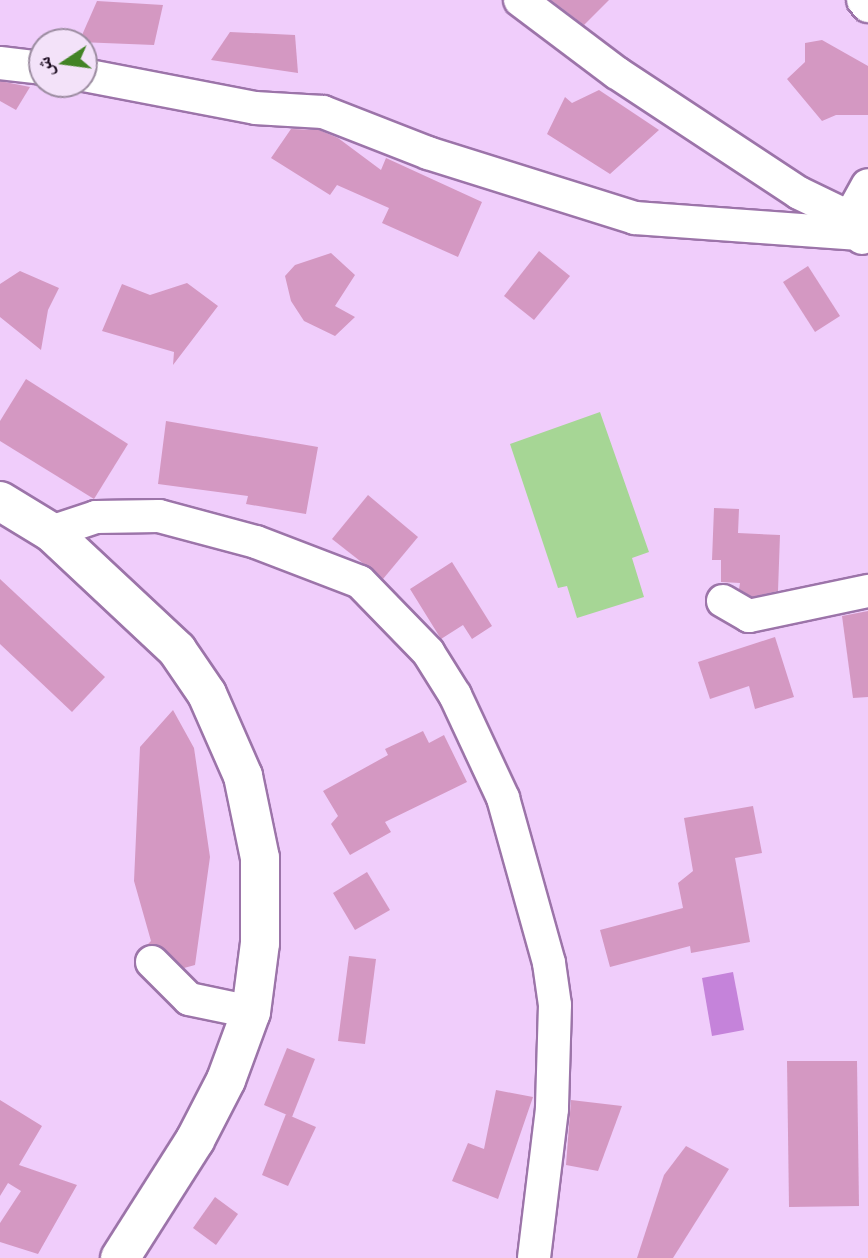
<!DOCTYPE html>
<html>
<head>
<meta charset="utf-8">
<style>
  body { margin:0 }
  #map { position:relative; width:868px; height:1258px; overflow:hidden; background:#f0cdfb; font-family:Mulish,"Noto Naskh Arabic",sans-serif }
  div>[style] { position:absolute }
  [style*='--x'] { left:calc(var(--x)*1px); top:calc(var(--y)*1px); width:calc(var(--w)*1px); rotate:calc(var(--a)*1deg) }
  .green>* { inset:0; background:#a6d695 }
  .water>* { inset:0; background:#c583da }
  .building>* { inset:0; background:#d498c2 }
  .roads { filter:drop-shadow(2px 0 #9c74a9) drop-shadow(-2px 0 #9c74a9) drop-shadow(0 2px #9c74a9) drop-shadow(0 -2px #9c74a9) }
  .minor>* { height:32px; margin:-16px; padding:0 16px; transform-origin:16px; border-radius:16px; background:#fff }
  .highway>* { height:38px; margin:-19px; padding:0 19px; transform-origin:19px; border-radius:19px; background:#fff }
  span { translate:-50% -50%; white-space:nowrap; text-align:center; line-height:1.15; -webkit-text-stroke:5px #f3e2f9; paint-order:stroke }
  .north { position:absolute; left:28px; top:28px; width:70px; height:70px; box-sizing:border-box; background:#f3e2f9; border:2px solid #9c8ca1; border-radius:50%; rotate:257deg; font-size:19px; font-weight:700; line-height:28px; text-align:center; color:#1a0a1e }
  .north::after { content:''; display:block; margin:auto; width:24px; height:32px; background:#428325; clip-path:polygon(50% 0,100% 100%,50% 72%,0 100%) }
</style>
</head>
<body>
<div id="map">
  <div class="green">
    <i style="clip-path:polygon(600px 412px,649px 552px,632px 558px,644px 597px,577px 618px,567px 586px,558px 588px,510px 444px)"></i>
  </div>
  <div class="water">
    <i style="clip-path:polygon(733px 972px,744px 1030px,712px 1036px,702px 978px)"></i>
  </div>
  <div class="building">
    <i style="clip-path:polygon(551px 0,609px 0,584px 25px)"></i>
    <i style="clip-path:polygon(97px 1px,163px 5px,154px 45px,79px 42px)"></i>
    <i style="clip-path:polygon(230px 32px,295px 35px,298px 73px,211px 60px)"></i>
    <i style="clip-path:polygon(822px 40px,868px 66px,868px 115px,836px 115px,822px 121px,787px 79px,805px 62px,805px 43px)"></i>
    <i style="clip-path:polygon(0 81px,30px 87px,16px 110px,0 101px)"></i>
    <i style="clip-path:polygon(599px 90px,659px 130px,610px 174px,547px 134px,565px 97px,572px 103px)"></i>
    <i style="clip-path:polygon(291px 129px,319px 130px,338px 138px,381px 170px,386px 158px,482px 202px,458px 257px,382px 223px,389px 208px,337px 185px,330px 195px,271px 158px)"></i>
    <i style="clip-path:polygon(539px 251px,570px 276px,534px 320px,504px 296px)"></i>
    <i style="clip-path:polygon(331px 253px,355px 275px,335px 306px,355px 317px,335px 336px,304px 321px,291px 301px,285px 276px,295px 265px)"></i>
    <i style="clip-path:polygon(808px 266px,840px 316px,815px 332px,783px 282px)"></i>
    <i style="clip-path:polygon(20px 271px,59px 288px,48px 310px,41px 350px,0 317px,0 284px)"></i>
    <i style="clip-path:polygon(187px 283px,218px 306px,173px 365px,174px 352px,102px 331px,122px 284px,150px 295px)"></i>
    <i style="clip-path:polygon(26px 379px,128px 444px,94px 499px,0 441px,0 421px)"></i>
    <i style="clip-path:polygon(166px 421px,318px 447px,306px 514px,246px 504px,248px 496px,158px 484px)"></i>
    <i style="clip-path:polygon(368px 495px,418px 537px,383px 579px,332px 539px)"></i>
    <i style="clip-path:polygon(714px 508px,739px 509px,738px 533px,780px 535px,778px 591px,752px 597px,739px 589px,740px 583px,721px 582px,721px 560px,712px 560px)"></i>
    <i style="clip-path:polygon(452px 562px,492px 626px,472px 639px,463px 625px,441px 639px,410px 589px)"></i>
    <i style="clip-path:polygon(0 579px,105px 677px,72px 712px,0 644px)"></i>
    <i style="clip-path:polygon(868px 611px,868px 697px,853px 698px,842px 616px)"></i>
    <i style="clip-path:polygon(775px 637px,794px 697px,755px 709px,749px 686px,710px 699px,698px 662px)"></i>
    <i style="clip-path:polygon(173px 710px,194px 748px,210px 857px,195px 965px,184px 968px,164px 949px,148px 944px,151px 941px,134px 881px,140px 747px)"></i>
    <i style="clip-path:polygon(423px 731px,429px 743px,444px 735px,467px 782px,385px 822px,391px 832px,350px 855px,331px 824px,338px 816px,323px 791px,388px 755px,385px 749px)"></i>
    <i style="clip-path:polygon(753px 806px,762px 853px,735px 858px,750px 942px,691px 953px,690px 946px,610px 967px,600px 930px,683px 908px,678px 883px,693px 871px,684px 818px)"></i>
    <i style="clip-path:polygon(367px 872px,390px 910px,355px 930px,333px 893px)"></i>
    <i style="clip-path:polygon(349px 956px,376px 959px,365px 1044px,338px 1041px)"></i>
    <i style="clip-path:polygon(287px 1048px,315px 1059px,292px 1117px,264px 1105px)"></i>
    <i style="clip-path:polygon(787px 1061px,857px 1061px,859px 1206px,789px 1207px)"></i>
    <i style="clip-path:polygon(496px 1090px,533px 1097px,498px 1199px,452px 1181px,468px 1143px,484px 1149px)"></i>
    <i style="clip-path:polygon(0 1100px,42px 1126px,19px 1165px,77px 1185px,38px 1254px,0 1242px,0 1223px,21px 1191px,8px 1183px,0 1196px)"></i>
    <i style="clip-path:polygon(571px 1100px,622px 1106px,598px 1171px,566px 1165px)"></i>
    <i style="clip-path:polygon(286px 1114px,316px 1127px,288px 1186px,262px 1175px)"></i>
    <i style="clip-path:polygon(686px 1146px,729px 1169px,673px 1258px,637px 1258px,664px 1175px)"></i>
    <i style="clip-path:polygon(215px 1197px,238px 1214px,216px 1245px,193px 1228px)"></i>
  </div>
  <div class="roads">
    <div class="minor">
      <i style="--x:520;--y:0;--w:121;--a:37"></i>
      <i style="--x:617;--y:73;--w:218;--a:33.4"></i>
      <i style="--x:799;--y:193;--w:62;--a:25.7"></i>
      <i style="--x:863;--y:0;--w:8;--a:50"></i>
      <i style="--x:0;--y:63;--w:42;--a:6.8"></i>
      <i style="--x:84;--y:75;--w:174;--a:10.9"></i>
      <i style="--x:255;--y:108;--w:68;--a:3.4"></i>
      <i style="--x:323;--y:112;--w:113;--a:21.3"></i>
      <i style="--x:428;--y:153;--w:217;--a:17.4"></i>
      <i style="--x:635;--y:218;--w:225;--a:4.1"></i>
      <i style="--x:862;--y:238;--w:31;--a:-103"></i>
      <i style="--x:855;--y:208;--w:26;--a:-61"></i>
      <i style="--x:51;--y:532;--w:47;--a:-18.4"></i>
      <i style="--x:96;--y:517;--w:63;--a:-0.9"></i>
      <i style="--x:159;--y:516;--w:100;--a:15"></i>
      <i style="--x:256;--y:542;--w:111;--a:21"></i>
      <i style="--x:360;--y:582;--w:98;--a:45.8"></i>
      <i style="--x:428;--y:652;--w:51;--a:57.9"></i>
      <i style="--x:455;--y:695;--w:114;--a:65"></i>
      <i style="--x:503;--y:798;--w:171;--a:74.4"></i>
      <i style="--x:549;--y:963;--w:42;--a:81.9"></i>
      <i style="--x:555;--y:1005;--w:104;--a:91.7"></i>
      <i style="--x:552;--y:1109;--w:150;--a:96.9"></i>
      <i style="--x:723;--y:601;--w:30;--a:30"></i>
      <i style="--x:749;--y:616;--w:122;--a:-11.9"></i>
      <i style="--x:152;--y:962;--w:52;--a:45"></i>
      <i style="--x:189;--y:999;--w:63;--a:11.8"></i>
    </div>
    <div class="highway">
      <i style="--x:0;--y:501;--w:60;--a:31.3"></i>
      <i style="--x:51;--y:532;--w:173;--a:43.1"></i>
      <i style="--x:177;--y:650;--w:53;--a:55.7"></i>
      <i style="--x:207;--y:694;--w:90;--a:66.3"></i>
      <i style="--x:243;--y:776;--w:84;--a:78.3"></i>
      <i style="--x:260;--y:858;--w:85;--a:90"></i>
      <i style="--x:260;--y:943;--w:70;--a:97.4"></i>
      <i style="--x:251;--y:1012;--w:72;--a:110.2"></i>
      <i style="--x:226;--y:1080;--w:68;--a:117.3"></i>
      <i style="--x:195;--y:1140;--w:140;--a:122.4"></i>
    </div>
  </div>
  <div class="north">ش</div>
</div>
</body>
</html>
